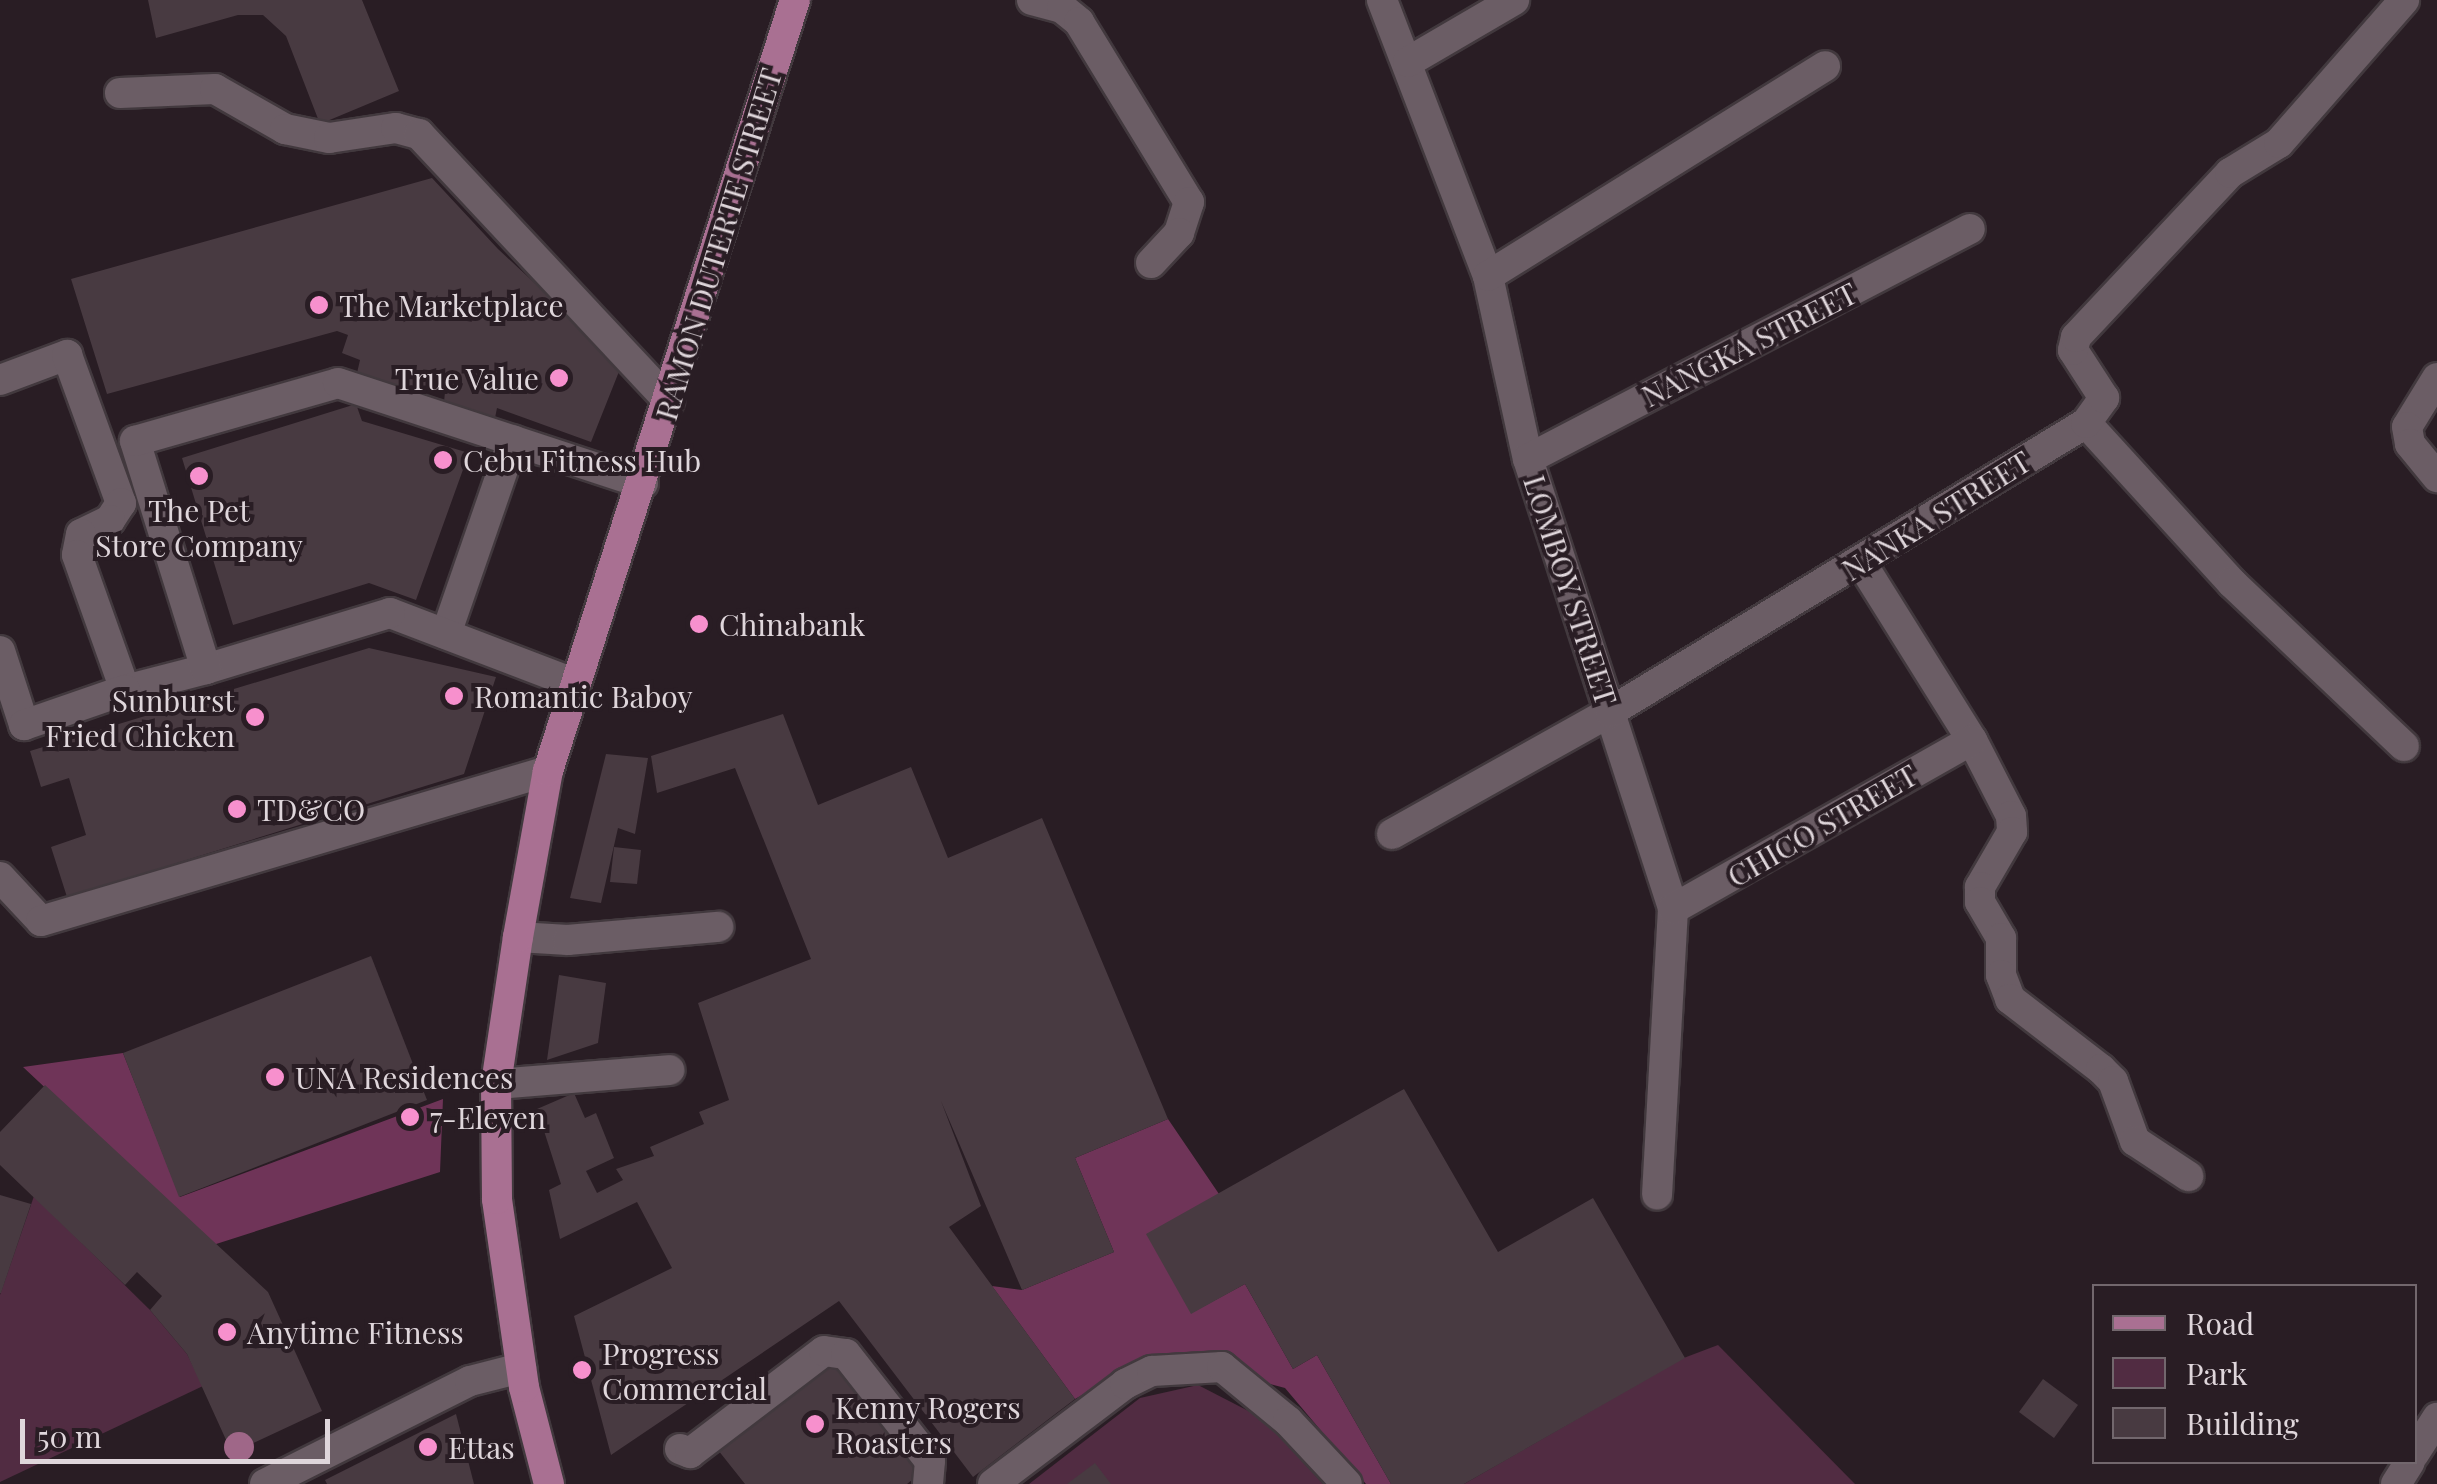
<!DOCTYPE html>
<html>
<head>
<meta charset="utf-8">
<style>
  body { margin:0 }
  #map { position:relative; width:2437px; height:1484px; overflow:hidden; background:#291d24; font-family:"Playfair Display",serif }
  div>[style] { position:absolute }
  [style*='--x'] { left:calc(var(--x)*1px); top:calc(var(--y)*1px); width:calc(var(--w)*1px); rotate:calc(var(--a)*1deg) }
  .green>* { inset:0; background:#512c42 }
  .forest>* { inset:0; background:#6f3458 }
  .building>* { inset:0; background:#483a41 }
  .roads { filter:drop-shadow(2px 0 #42393e) drop-shadow(-2px 0 #42393e) drop-shadow(0 2px #42393e) drop-shadow(0 -2px #42393e) }
  .minor>* { height:30px; margin:-15px; padding:0 15px; transform-origin:15px; border-radius:15px; background:#6b5d65 }
  .major>* { height:30px; margin:-15px; padding:0 15px; transform-origin:15px; border-radius:15px; background:#a97092 }
  .trees>* { width:30px; height:30px; margin:-15px; border-radius:50%; background:#9f6788 }
  .dots>* { width:28px; height:28px; translate:-50% -50%; box-sizing:border-box; border:5px solid #291d24; border-radius:50% }
  span { translate:-50% -50%; white-space:nowrap; text-align:center; line-height:1.15; -webkit-text-stroke:8px #291d24; paint-order:stroke }
  .street-label { font-size:30px; color:#dfd6db }
  .poi-label { font-size:30px; color:#dfd6db }
  .left { translate:0 -50%; text-align:left }
  .right { translate:-100% -50%; text-align:right }
  .legend { position:absolute; left:2092px; top:1284px; width:325px; height:180px; box-sizing:border-box; background:#291d24; border:2px solid #72676d; margin:0; padding:12px 18px; list-style:none; font-size:30px; color:#dfd6db }
  .legend li { display:flex; align-items:center; gap:20px; height:50px }
  .legend b { width:50px; border:2px solid #72676d }
  .scale { position:absolute; left:20px; top:1419px; width:310px; height:45px; box-sizing:border-box; border:5px solid #dfd6db; border-top:0; padding-left:12px; font-size:30px; line-height:35px; white-space:nowrap; color:#dfd6db; -webkit-text-stroke:8px #291d24; paint-order:stroke }
</style>
</head>
<body>
<div id="map">
  <div class="green">
    <i style="clip-path:polygon(34px 1196px,150px 1310px,187px 1354px,203px 1386px,0 1482px,0 1295px)"></i>
    <i style="clip-path:polygon(1718px 1345px,1855px 1484px,1464px 1484px,1681px 1359px)"></i>
    <i style="clip-path:polygon(1198px 1385px,1262px 1418px,1323px 1484px,1029px 1484px,1140px 1398px)"></i>
  </div>
  <div class="forest">
    <i style="clip-path:polygon(123px 1053px,180px 1197px,443px 1099px,440px 1172px,213px 1245px,23px 1067px)"></i>
    <i style="clip-path:polygon(1168px 1119px,1219px 1194px,1191px 1313px,1245px 1284px,1293px 1369px,1317px 1355px,1391px 1484px,1366px 1484px,1285px 1388px,1156px 1354px,1075px 1399px,992px 1286px,1022px 1290px,1114px 1252px,1075px 1158px)"></i>
  </div>
  <div class="building">
    <i style="clip-path:polygon(148px 0,362px 0,399px 91px,320px 124px,286px 36px,263px 15px,238px 15px,156px 38px)"></i>
    <i style="clip-path:polygon(432px 178px,498px 249px,622px 364px,591px 442px,497px 408px,495px 418px,444px 402px,445px 392px,426px 387px,422px 394px,357px 373px,360px 360px,342px 353px,348px 335px,337px 331px,107px 394px,71px 279px)"></i>
    <i style="clip-path:polygon(356px 404px,362px 421px,469px 453px,416px 600px,369px 583px,233px 625px,182px 458px)"></i>
    <i style="clip-path:polygon(369px 648px,496px 677px,464px 774px,67px 897px,51px 847px,86px 835px,69px 778px,41px 787px,30px 751px)"></i>
    <i style="clip-path:polygon(783px 714px,818px 805px,911px 767px,948px 858px,1042px 818px,1168px 1119px,1075px 1158px,1114px 1252px,1022px 1290px,941px 1101px,981px 1206px,949px 1227px,1075px 1399px,973px 1477px,839px 1301px,611px 1455px,574px 1316px,672px 1268px,637px 1202px,560px 1239px,549px 1190px,561px 1184px,537px 1109px,574px 1093px,585px 1118px,596px 1113px,614px 1158px,586px 1171px,597px 1193px,623px 1180px,616px 1169px,654px 1156px,650px 1147px,704px 1124px,699px 1112px,729px 1100px,698px 1003px,811px 959px,735px 768px,657px 793px,651px 756px)"></i>
    <i style="clip-path:polygon(606px 754px,648px 758px,635px 834px,618px 828px,601px 903px,570px 898px)"></i>
    <i style="clip-path:polygon(614px 847px,641px 850px,637px 884px,610px 882px)"></i>
    <i style="clip-path:polygon(371px 956px,427px 1100px,179px 1197px,123px 1053px)"></i>
    <i style="clip-path:polygon(559px 975px,606px 983px,598px 1043px,547px 1060px)"></i>
    <i style="clip-path:polygon(45px 1085px,268px 1292px,322px 1411px,232px 1453px,187px 1354px,150px 1310px,162px 1296px,137px 1272px,125px 1285px,0 1165px,0 1132px)"></i>
    <i style="clip-path:polygon(1404px 1089px,1498px 1252px,1593px 1198px,1685px 1358px,1464px 1484px,1391px 1484px,1317px 1355px,1293px 1369px,1245px 1284px,1191px 1314px,1146px 1234px)"></i>
    <i style="clip-path:polygon(0 1195px,31px 1204px,1px 1293px,0 1293px)"></i>
    <i style="clip-path:polygon(797px 1352px,814px 1375px,831px 1362px,893px 1441px,917px 1422px,944px 1454px,907px 1484px,745px 1484px,718px 1450px,772px 1407px,754px 1384px)"></i>
    <i style="clip-path:polygon(2043px 1379px,2078px 1405px,2054px 1438px,2019px 1412px)"></i>
    <i style="clip-path:polygon(456px 1414px,474px 1484px,327px 1484px,325px 1480px)"></i>
    <i style="clip-path:polygon(1095px 1463px,1111px 1484px,1067px 1484px)"></i>
  </div>
  <div class="roads">
    <div class="minor">
      <i style="--x:1032;--y:0;--w:31;--a:15"></i>
      <i style="--x:1062;--y:8;--w:22;--a:39"></i>
      <i style="--x:1079;--y:22;--w:211;--a:58.6"></i>
      <i style="--x:1189;--y:202;--w:33;--a:108"></i>
      <i style="--x:1179;--y:233;--w:41;--a:133"></i>
      <i style="--x:1382;--y:0;--w:296;--a:69"></i>
      <i style="--x:1488;--y:276;--w:187;--a:77.7"></i>
      <i style="--x:1528;--y:459;--w:473;--a:72.1"></i>
      <i style="--x:1673;--y:909;--w:286;--a:93.2"></i>
      <i style="--x:1408;--y:62;--w:123;--a:-30.3"></i>
      <i style="--x:120;--y:93;--w:95;--a:-2.4"></i>
      <i style="--x:215;--y:89;--w:81;--a:29.7"></i>
      <i style="--x:285;--y:129;--w:45;--a:11.6"></i>
      <i style="--x:329;--y:138;--w:68;--a:-8.5"></i>
      <i style="--x:396;--y:128;--w:24;--a:15"></i>
      <i style="--x:419;--y:134;--w:366;--a:46.9"></i>
      <i style="--x:1488;--y:276;--w:397;--a:-31.9"></i>
      <i style="--x:2437;--y:378;--w:57;--a:121.5"></i>
      <i style="--x:2407;--y:427;--w:17;--a:80"></i>
      <i style="--x:2410;--y:444;--w:43;--a:50.7"></i>
      <i style="--x:0;--y:380;--w:72;--a:-20.5"></i>
      <i style="--x:67;--y:355;--w:158;--a:70"></i>
      <i style="--x:121;--y:503;--w:20;--a:123"></i>
      <i style="--x:110;--y:520;--w:32;--a:154"></i>
      <i style="--x:81;--y:534;--w:21;--a:101"></i>
      <i style="--x:77;--y:555;--w:143;--a:70.4"></i>
      <i style="--x:125;--y:690;--w:84;--a:-14.5"></i>
      <i style="--x:2086;--y:423;--w:217;--a:47.6"></i>
      <i style="--x:2232;--y:583;--w:237;--a:43.5"></i>
      <i style="--x:1528;--y:459;--w:498;--a:-27.5"></i>
      <i style="--x:1860;--y:561;--w:211;--a:58"></i>
      <i style="--x:1972;--y:740;--w:85;--a:62.8"></i>
      <i style="--x:2011;--y:816;--w:16;--a:86"></i>
      <i style="--x:2012;--y:832;--w:64;--a:120.2"></i>
      <i style="--x:1980;--y:887;--w:15;--a:90"></i>
      <i style="--x:1980;--y:902;--w:42;--a:59.7"></i>
      <i style="--x:2001;--y:938;--w:37;--a:90"></i>
      <i style="--x:2001;--y:975;--w:26;--a:69"></i>
      <i style="--x:2010;--y:999;--w:115;--a:37.6"></i>
      <i style="--x:2101;--y:1069;--w:17;--a:45"></i>
      <i style="--x:2113;--y:1081;--w:64;--a:69.9"></i>
      <i style="--x:2135;--y:1141;--w:64;--a:33.4"></i>
      <i style="--x:446;--y:634;--w:205;--a:-70.9"></i>
      <i style="--x:0;--y:651;--w:78;--a:72"></i>
      <i style="--x:24;--y:725;--w:107;--a:-19.1"></i>
      <i style="--x:576;--y:684;--w:199;--a:-159.1"></i>
      <i style="--x:390;--y:613;--w:192;--a:163.1"></i>
      <i style="--x:206;--y:669;--w:239;--a:-107.3"></i>
      <i style="--x:135;--y:441;--w:211;--a:-15.9"></i>
      <i style="--x:338;--y:383;--w:321;--a:18.2"></i>
      <i style="--x:1392;--y:834;--w:250;--a:-29.2"></i>
      <i style="--x:1610;--y:712;--w:557;--a:-31.26"></i>
      <i style="--x:2086;--y:423;--w:31;--a:-54"></i>
      <i style="--x:2104;--y:398;--w:57;--a:-122.9"></i>
      <i style="--x:2073;--y:350;--w:13;--a:-77"></i>
      <i style="--x:2076;--y:337;--w:225;--a:-46.8"></i>
      <i style="--x:2230;--y:173;--w:57;--a:-31.5"></i>
      <i style="--x:2279;--y:143;--w:190;--a:-48.8"></i>
      <i style="--x:0;--y:877;--w:60;--a:47"></i>
      <i style="--x:41;--y:921;--w:529;--a:-16.48"></i>
      <i style="--x:1673;--y:909;--w:343;--a:-29.5"></i>
      <i style="--x:518;--y:937;--w:50;--a:3.4"></i>
      <i style="--x:568;--y:940;--w:151;--a:-5"></i>
      <i style="--x:496;--y:1084;--w:174;--a:-4.6"></i>
      <i style="--x:680;--y:1449;--w:11;--a:22"></i>
      <i style="--x:690;--y:1453;--w:168;--a:-37.3"></i>
      <i style="--x:824;--y:1351;--w:22;--a:8"></i>
      <i style="--x:846;--y:1354;--w:136;--a:51.9"></i>
      <i style="--x:930;--y:1461;--w:23;--a:95"></i>
      <i style="--x:2414;--y:1454;--w:43;--a:-57.4"></i>
      <i style="--x:265;--y:1484;--w:229;--a:-26.7"></i>
      <i style="--x:470;--y:1381;--w:53;--a:-14.3"></i>
      <i style="--x:993;--y:1484;--w:166;--a:-37.1"></i>
      <i style="--x:1125;--y:1384;--w:30;--a:-26"></i>
      <i style="--x:1152;--y:1371;--w:70;--a:-3.3"></i>
      <i style="--x:1222;--y:1367;--w:85;--a:39.3"></i>
      <i style="--x:1288;--y:1421;--w:86;--a:46.9"></i>
      <i style="--x:2396;--y:1484;--w:26;--a:-58"></i>
    </div>
    <div class="major">
      <i style="--x:549;--y:1484;--w:100;--a:-104.5"></i>
      <i style="--x:524;--y:1387;--w:190;--a:-98.2"></i>
      <i style="--x:497;--y:1199;--w:115;--a:-90.5"></i>
      <i style="--x:496;--y:1084;--w:149;--a:-81.5"></i>
      <i style="--x:518;--y:937;--w:169;--a:-79.8"></i>
      <i style="--x:548;--y:771;--w:810;--a:-72.24"></i>
    </div>
  </div>
  <div class="trees">
    <i style="left:239px;top:1447px"></i>
  </div>
  <div class="dots">
    <i style="left:319px;top:305px;background:#f790cd"></i>
    <i style="left:559px;top:378px;background:#f790cd"></i>
    <i style="left:443px;top:460px;background:#f790cd"></i>
    <i style="left:199px;top:476px;background:#f790cd"></i>
    <i style="left:699px;top:624px;background:#f790cd"></i>
    <i style="left:454px;top:696px;background:#f790cd"></i>
    <i style="left:255px;top:717px;background:#f790cd"></i>
    <i style="left:237px;top:809px;background:#f790cd"></i>
    <i style="left:275px;top:1077px;background:#f790cd"></i>
    <i style="left:410px;top:1117px;background:#f790cd"></i>
    <i style="left:227px;top:1332px;background:#f790cd"></i>
    <i style="left:582px;top:1370px;background:#f790cd"></i>
    <i style="left:815px;top:1424px;background:#f790cd"></i>
    <i style="left:428px;top:1447px;background:#f790cd"></i>
  </div>
  <div class="street-label">
    <span style="left:718px;top:244px;rotate:-73deg">RAMON DUTERTE STREET</span>
    <span style="left:1749px;top:344px;rotate:-27deg">NANGKA STREET</span>
    <span style="left:1936px;top:515px;rotate:-32deg">NANKA STREET</span>
    <span style="left:1571px;top:590px;rotate:72deg">LOMBOY STREET</span>
    <span style="left:1822px;top:825px;rotate:-30deg">CHICO STREET</span>
  </div>
  <div class="poi-label">
    <span class="left" style="left:339px;top:305px">The Marketplace</span>
    <span class="right" style="left:539px;top:378px">True Value</span>
    <span class="left" style="left:463px;top:460px">Cebu Fitness Hub</span>
    <span style="left:199px;top:527px">The Pet<br>Store Company</span>
    <span class="left" style="left:719px;top:624px">Chinabank</span>
    <span class="left" style="left:474px;top:696px">Romantic Baboy</span>
    <span class="right" style="left:235px;top:717px">Sunburst<br>Fried Chicken</span>
    <span class="left" style="left:257px;top:809px">TD&amp;CO</span>
    <span class="left" style="left:295px;top:1077px">UNA Residences</span>
    <span class="left" style="left:430px;top:1117px">7-Eleven</span>
    <span class="left" style="left:247px;top:1332px">Anytime Fitness</span>
    <span class="left" style="left:602px;top:1370px">Progress<br>Commercial</span>
    <span class="left" style="left:835px;top:1424px">Kenny Rogers<br>Roasters</span>
    <span class="left" style="left:448px;top:1447px">Ettas</span>
  </div>
  <ul class="legend">
  <li><b style="height:12px;background:#a97092"></b>Road</li>
  <li><b style="height:28px;background:#512c42"></b>Park</li>
  <li><b style="height:28px;background:#483a41"></b>Building</li>
  </ul>
  <div class="scale">50 m</div>
</div>
</body>
</html>
